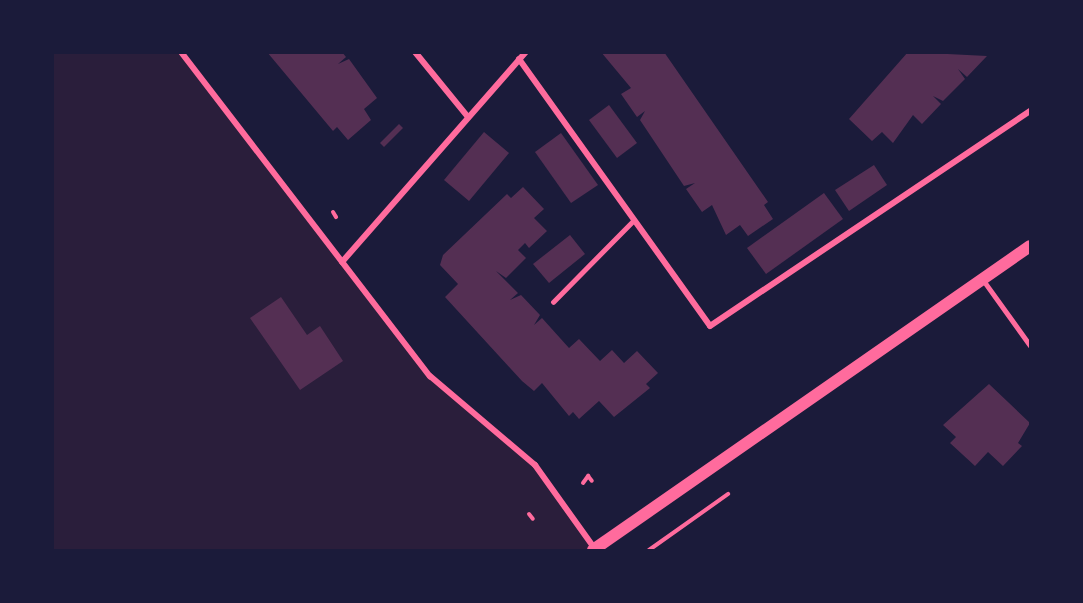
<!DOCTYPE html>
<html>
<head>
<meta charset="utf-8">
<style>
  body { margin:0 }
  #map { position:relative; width:1083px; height:603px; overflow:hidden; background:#1b1b3a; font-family:"DM Sans",sans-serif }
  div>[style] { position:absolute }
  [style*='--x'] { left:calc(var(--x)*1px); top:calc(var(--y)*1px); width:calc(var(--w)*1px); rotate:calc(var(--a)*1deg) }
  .green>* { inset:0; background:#2a1e3b }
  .building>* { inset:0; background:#542f53 }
  .path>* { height:4px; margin:-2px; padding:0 2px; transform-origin:2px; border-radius:2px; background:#ff6b9d }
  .service>* { height:4.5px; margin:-2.25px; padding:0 2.25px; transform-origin:2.25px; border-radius:2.25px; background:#ff6b9d }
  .minor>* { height:6px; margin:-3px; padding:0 3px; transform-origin:3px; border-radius:3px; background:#ff6b9d }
  .secondary>* { height:12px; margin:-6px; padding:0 6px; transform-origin:6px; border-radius:6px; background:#ff6b9d }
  span { translate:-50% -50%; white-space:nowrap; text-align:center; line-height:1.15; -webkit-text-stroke:6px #1b1b3a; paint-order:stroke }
  .frame { position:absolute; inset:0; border:54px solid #1b1b3a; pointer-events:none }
</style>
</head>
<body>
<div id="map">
  <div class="green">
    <i style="clip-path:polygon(52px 53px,181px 53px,430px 376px,535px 465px,592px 550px,53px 550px)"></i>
  </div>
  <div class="building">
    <i style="clip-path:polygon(267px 52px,342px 52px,346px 57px,338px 64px,349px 59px,377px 98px,364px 109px,371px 120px,348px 140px,337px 127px,333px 131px)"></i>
    <i style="clip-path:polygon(601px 52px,664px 52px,768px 202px,764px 205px,773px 219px,748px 236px,740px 225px,726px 235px,712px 205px,702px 212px,686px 189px,695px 183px,684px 186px,640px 120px,645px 111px,637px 117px,621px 94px,631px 88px)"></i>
    <i style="clip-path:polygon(908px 52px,987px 56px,967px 77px,958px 69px,965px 79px,943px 101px,933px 96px,941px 104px,922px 124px,913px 115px,893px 143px,882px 132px,872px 141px,849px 119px)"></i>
    <i style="clip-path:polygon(609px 105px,637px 143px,617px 158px,589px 120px)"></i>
    <i style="clip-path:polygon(399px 124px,403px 128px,384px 147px,380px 143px)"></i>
    <i style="clip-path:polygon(484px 132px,509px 153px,469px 201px,444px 180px)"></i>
    <i style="clip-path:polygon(561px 133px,598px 185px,571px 203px,535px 152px)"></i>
    <i style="clip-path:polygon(874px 165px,887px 185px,849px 211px,835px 190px)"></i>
    <i style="clip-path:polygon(523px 187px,544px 209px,534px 218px,547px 231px,529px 248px,525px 243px,518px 250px,526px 258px,506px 278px,496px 271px,518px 293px,510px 300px,521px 295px,540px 315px,534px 325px,542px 318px,569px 348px,579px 339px,600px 361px,612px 350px,624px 363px,637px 351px,658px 373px,646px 384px,650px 388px,614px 417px,599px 401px,579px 419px,573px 412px,569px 416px,542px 383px,534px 391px,522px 381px,445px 297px,458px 284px,440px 265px,443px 255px,507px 194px,511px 198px)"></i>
    <i style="clip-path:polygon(824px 193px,843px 219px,766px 274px,747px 248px)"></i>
    <i style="clip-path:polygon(570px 235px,585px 254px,549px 283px,533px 264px)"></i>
    <i style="clip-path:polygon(281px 297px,307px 335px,320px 326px,343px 361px,300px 390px,250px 318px)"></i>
    <i style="clip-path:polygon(989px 384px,1030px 423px,1018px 443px,1022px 446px,1003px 466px,988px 452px,975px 466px,950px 443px,956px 437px,943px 425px)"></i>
  </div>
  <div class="path">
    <i style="--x:333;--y:212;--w:6;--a:59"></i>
    <i style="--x:583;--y:483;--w:9;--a:-54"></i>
    <i style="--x:588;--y:476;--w:6;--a:51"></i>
    <i style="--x:529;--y:514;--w:6;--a:51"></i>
    <i style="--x:649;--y:550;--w:97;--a:-35.3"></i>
  </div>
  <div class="service">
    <i style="--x:984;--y:281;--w:79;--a:54.3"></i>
    <i style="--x:553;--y:302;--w:115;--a:-45.4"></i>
  </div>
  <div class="minor">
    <i style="--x:181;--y:52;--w:409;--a:52.5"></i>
    <i style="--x:430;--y:376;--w:138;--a:40.3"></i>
    <i style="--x:535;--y:465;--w:103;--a:54.5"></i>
    <i style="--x:415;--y:52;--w:84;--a:50.8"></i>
    <i style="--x:519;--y:59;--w:328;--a:54.4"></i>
    <i style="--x:710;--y:326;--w:386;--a:-33.9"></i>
    <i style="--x:342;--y:262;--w:279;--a:-48.8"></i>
  </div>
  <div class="secondary">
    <i style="--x:593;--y:550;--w:532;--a:-34.82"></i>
  </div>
  <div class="frame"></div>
</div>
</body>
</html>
